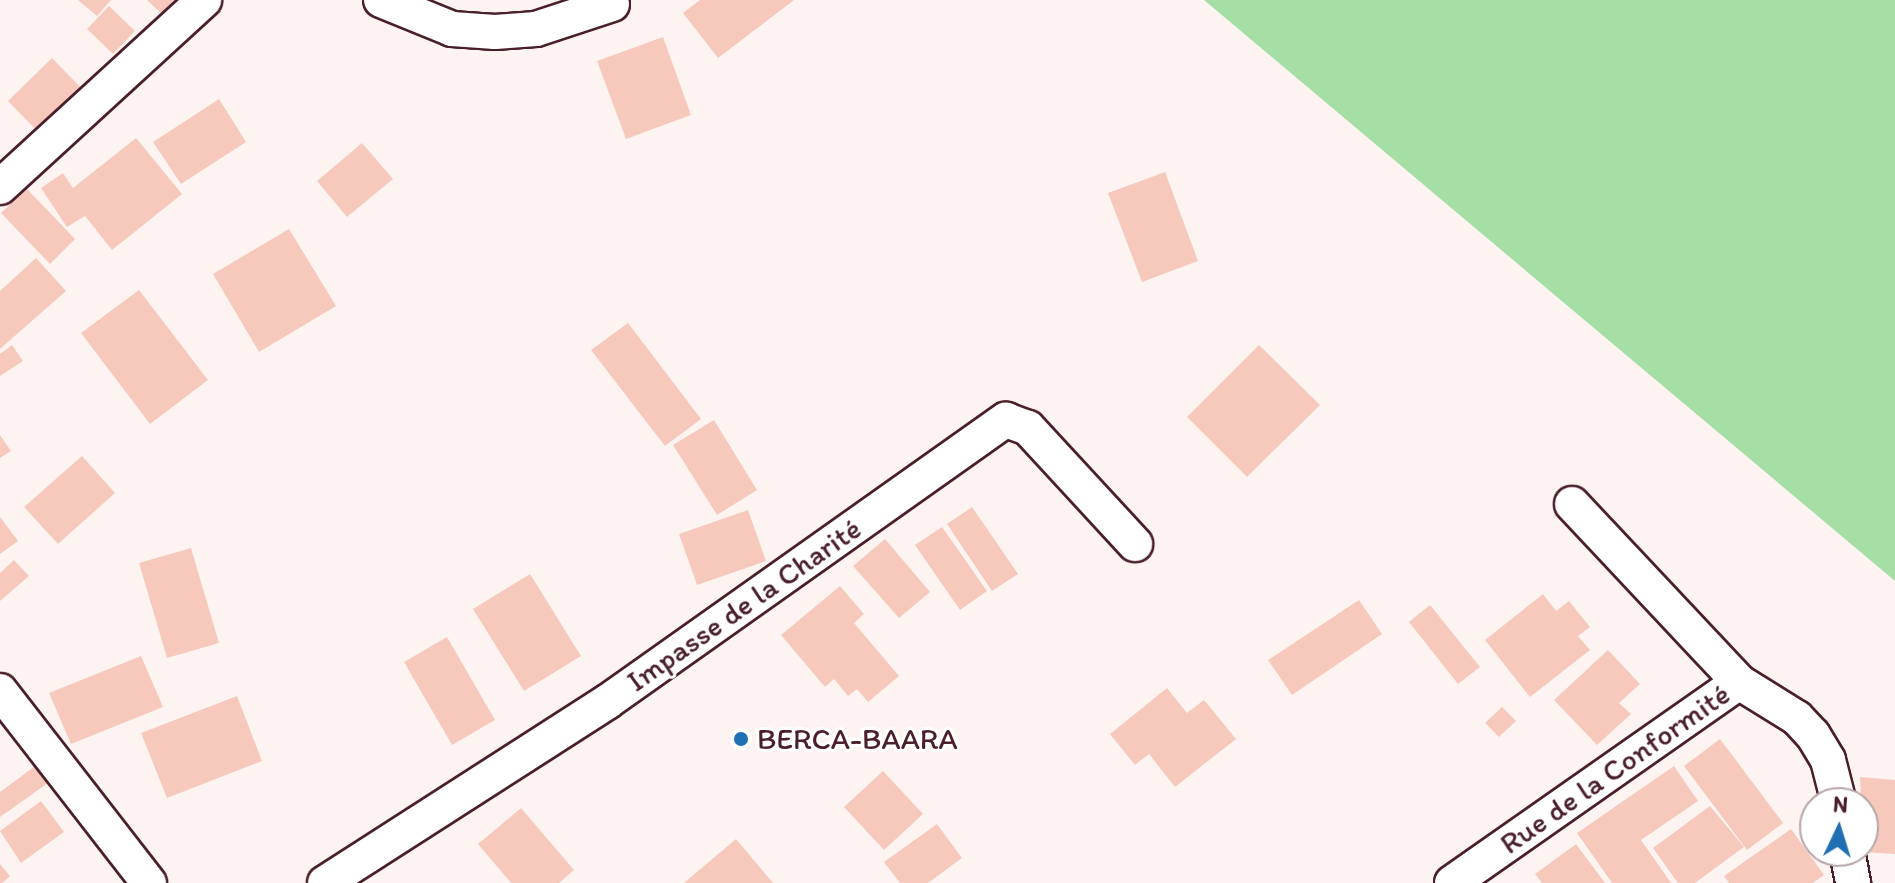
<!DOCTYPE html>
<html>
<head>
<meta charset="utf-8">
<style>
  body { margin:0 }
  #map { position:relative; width:1895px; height:883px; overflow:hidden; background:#fdf4f2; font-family:Itim,sans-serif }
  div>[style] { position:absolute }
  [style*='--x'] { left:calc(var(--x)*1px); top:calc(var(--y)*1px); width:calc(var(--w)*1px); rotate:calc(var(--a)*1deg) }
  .green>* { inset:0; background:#a5dfa5 }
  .building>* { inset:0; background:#f7c9bc }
  .roads { filter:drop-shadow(2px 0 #4a1f2b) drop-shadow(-2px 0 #4a1f2b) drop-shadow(0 2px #4a1f2b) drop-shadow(0 -2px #4a1f2b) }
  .minor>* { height:34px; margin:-17px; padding:0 17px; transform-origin:17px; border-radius:17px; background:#fff }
  .dots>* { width:22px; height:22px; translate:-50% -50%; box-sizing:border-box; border:4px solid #fff; border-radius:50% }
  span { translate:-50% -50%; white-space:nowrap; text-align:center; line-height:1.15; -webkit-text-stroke:6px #fff; paint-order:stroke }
  .street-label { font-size:30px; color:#4a1f2b }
  .poi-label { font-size:30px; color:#4a1f2b }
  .left { translate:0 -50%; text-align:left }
  .north { position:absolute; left:1799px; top:787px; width:80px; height:80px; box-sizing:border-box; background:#fff; border:2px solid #b7a5aa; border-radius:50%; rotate:4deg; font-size:22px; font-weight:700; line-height:32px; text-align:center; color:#4a1f2b }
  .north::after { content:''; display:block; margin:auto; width:28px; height:36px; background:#1f6fb2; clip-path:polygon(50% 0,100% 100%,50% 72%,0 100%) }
</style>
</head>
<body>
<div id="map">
  <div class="green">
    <i style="clip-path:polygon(1204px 0,1895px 0,1895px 581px,1632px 360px)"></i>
  </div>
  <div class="building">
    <i style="clip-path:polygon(78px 0,111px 0,97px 16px)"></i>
    <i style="clip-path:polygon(147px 0,174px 0,162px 14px)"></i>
    <i style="clip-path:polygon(700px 0,794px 0,718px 58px,683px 13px)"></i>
    <i style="clip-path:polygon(109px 6px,135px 31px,113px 54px,87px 29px)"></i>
    <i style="clip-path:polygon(663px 37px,691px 115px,626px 139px,597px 61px)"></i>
    <i style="clip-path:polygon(52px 58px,87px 94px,43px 137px,8px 101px)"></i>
    <i style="clip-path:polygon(219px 99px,246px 142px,181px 184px,153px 142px)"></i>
    <i style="clip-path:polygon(136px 138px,182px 194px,112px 250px,85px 216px,67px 227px,41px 188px,63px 173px,73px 188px)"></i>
    <i style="clip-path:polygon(362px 143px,393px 179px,347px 217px,317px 181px)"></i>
    <i style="clip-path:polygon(1165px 172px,1198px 261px,1142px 282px,1108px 193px)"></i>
    <i style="clip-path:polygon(27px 189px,75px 239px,50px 264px,1px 213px)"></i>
    <i style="clip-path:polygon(289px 229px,336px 306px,259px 352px,213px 274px)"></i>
    <i style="clip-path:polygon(36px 258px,66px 291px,0 349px,0 291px)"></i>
    <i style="clip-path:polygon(139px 290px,208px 380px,150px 424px,81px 333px)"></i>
    <i style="clip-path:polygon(628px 323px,701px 419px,665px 446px,591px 350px)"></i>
    <i style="clip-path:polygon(12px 345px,23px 361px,0 376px,0 354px)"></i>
    <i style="clip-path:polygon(1259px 345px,1320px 405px,1247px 477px,1187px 417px)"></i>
    <i style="clip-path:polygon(714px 420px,757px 490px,717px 515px,673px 445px)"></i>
    <i style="clip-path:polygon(0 435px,11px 451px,0 458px)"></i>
    <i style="clip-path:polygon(82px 456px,115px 493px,58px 544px,24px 507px)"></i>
    <i style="clip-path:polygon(972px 507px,1018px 574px,992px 591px,947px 524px)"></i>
    <i style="clip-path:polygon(748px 510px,766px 561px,697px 585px,679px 534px)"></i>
    <i style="clip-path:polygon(0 517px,18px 541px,0 554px)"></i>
    <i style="clip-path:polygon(942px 527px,987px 591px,960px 610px,915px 545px)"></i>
    <i style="clip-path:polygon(885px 539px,930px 592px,899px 618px,853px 566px)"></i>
    <i style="clip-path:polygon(191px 548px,219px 643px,167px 658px,139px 563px)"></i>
    <i style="clip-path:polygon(14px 560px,29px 576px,0 601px,0 573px)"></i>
    <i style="clip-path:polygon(530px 574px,581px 656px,524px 691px,473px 609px)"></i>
    <i style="clip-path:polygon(840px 586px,864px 614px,854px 623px,899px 676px,868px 702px,857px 689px,848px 696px,834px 679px,825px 687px,781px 635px)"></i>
    <i style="clip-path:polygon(1543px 594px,1556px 611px,1569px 601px,1590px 627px,1578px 636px,1590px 650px,1530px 697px,1485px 640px)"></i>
    <i style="clip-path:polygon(1359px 600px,1382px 634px,1292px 695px,1268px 660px)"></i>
    <i style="clip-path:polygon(1430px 605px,1480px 667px,1458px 684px,1409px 622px)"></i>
    <i style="clip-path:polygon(447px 637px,495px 720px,452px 745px,404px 662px)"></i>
    <i style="clip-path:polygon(1608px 650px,1640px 684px,1619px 703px,1631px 714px,1597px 745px,1554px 700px)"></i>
    <i style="clip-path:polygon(141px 656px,163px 707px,71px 744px,49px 693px)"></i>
    <i style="clip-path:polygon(1167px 688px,1187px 713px,1204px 700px,1236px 739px,1175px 787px,1149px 754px,1135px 765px,1110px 734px)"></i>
    <i style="clip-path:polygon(237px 696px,262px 761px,167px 798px,141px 733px)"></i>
    <i style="clip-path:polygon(1502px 707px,1516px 721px,1499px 737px,1485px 723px)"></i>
    <i style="clip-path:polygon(1720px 739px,1783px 823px,1747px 850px,1684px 766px)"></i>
    <i style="clip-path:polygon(42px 761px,55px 778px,0 817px,0 792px)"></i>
    <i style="clip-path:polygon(1674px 766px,1698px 801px,1641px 840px,1671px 883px,1612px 883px,1577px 833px)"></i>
    <i style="clip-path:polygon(883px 771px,923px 814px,884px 850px,844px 807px)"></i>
    <i style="clip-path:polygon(1860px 777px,1895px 780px,1895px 854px,1863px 852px)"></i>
    <i style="clip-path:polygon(41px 801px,64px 832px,21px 863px,0 831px)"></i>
    <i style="clip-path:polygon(1710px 806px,1744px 847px,1695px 883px,1678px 883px,1653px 848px)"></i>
    <i style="clip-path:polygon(521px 808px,574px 870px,559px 883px,511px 883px,478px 844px)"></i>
    <i style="clip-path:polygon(937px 824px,962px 858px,928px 883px,900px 883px,884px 862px)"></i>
    <i style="clip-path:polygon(1791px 829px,1824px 875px,1813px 883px,1729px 883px,1724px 876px)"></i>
    <i style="clip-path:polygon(736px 839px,773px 883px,684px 883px)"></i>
    <i style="clip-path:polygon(1576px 844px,1605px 883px,1542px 883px,1535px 874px)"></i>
    <i style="clip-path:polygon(0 864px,10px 876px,2px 883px,0 883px)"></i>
  </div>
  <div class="roads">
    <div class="minor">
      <i style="--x:381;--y:0;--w:77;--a:22.2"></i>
      <i style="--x:452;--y:29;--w:43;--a:4"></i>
      <i style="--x:495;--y:32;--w:41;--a:-4.2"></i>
      <i style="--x:536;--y:29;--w:80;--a:-18.2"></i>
      <i style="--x:0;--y:187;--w:277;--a:-42.5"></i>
      <i style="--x:1572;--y:504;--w:244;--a:46.8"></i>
      <i style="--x:1739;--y:682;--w:68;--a:31.8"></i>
      <i style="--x:1797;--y:718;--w:23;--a:47"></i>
      <i style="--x:1813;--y:735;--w:29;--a:59"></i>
      <i style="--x:1828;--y:760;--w:44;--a:75.7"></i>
      <i style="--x:0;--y:691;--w:243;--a:52.2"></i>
      <i style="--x:1847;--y:851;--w:33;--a:79"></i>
      <i style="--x:325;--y:883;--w:335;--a:-32.7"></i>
      <i style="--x:607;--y:702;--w:489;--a:-35.3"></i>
      <i style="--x:1006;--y:420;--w:23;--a:20"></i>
      <i style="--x:1028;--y:428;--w:158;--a:47.3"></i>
      <i style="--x:1452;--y:883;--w:350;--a:-35"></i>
    </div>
  </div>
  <div class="dots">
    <i style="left:741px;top:739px;background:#1f6fb2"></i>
  </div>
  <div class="street-label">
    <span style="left:744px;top:605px;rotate:-35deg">Impasse de la Charité</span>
    <span style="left:1615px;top:769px;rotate:-35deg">Rue de la Conformité</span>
  </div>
  <div class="poi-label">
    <span class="left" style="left:757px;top:739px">BERCA-BAARA</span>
  </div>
  <div class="north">N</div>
</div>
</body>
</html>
